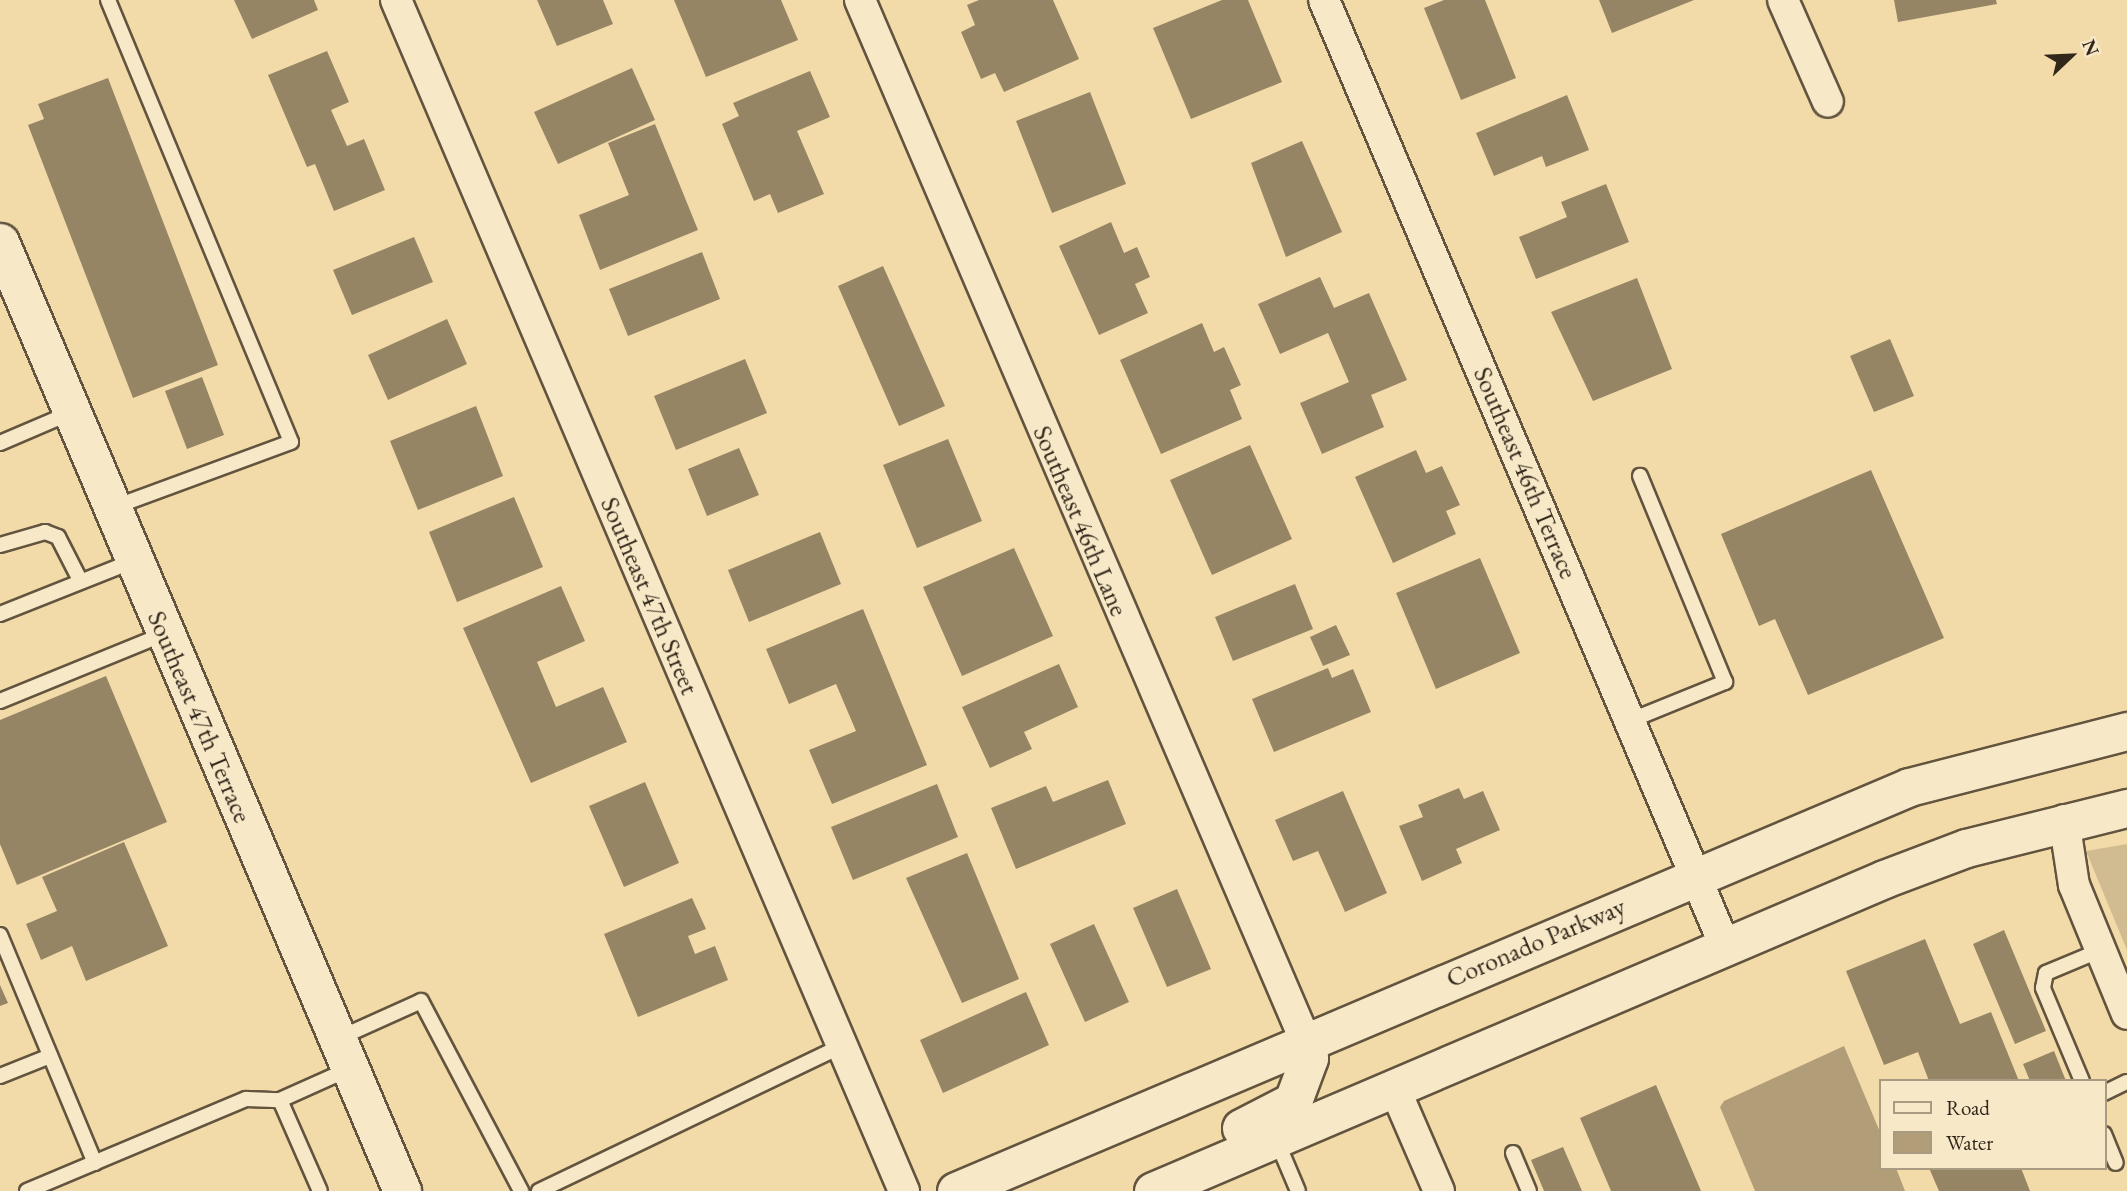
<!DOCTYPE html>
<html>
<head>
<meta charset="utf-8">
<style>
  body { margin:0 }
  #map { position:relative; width:2127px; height:1191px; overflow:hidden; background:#f2dba9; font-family:"EB Garamond",serif }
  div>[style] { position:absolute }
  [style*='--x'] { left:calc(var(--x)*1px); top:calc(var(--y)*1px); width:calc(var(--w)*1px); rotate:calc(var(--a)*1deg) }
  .green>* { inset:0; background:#d1bc91 }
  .water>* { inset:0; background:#b19e79 }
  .building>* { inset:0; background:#968565 }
  .roads { filter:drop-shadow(2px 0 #62543e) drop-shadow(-2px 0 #62543e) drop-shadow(0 2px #62543e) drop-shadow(0 -2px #62543e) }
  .service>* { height:14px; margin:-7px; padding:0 7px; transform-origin:7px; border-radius:7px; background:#f7e8c7 }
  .minor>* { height:30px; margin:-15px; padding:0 15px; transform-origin:15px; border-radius:15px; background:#f7e8c7 }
  .tertiary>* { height:37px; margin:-18.5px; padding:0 18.5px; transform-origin:18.5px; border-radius:18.5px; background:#f7e8c7 }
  span { translate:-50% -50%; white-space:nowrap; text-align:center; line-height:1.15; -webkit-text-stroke:6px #f7e8c7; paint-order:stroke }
  .street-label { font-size:26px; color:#32271b }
  .legend { position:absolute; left:1879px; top:1079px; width:228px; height:91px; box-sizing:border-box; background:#f7e8c7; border:2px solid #a89b82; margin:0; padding:9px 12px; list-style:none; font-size:21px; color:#32271b }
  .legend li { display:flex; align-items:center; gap:14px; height:35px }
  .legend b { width:35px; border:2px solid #a89b82 }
  .north { position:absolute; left:2036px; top:21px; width:70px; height:70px; -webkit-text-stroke:5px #f7e8c7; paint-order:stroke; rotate:67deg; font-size:19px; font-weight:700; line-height:28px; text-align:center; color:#32271b }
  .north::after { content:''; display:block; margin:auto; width:24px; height:32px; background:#32271b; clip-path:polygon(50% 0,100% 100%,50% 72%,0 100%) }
</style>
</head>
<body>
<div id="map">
  <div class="green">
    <i style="clip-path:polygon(2127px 844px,2127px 950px,2086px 851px)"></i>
  </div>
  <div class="water">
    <i style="clip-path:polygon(1844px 1046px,1880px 1132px,1880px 1168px,1896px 1168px,1905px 1191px,1755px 1191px,1720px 1107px,1724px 1101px)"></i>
  </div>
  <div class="building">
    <i style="clip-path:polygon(234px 0,314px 0,318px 10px,252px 39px)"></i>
    <i style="clip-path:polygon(537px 0,603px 0,613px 24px,557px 46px)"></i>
    <i style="clip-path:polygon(674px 0,781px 0,798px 40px,706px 77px)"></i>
    <i style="clip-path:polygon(979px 0,1053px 0,1079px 59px,1004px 92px,995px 73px,981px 79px,961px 32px,975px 25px,967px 5px)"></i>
    <i style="clip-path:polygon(1222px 0,1248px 0,1282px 82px,1191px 119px,1153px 28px)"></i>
    <i style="clip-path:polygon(1444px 0,1485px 0,1516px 78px,1461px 100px,1424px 8px)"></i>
    <i style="clip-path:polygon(1599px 0,1694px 0,1612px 33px)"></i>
    <i style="clip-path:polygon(1894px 0,1996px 0,1997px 4px,1898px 22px)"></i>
    <i style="clip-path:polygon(327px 51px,349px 102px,331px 110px,347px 146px,364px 139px,385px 190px,334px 211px,315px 164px,307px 167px,268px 75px)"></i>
    <i style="clip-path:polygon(632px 68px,655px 120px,558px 164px,534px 112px)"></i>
    <i style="clip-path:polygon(810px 71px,830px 117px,797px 131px,824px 194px,778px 213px,770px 194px,754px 201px,722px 124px,739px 116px,733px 103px)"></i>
    <i style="clip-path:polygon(108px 78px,218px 365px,133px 398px,28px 125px,44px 119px,38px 104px)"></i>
    <i style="clip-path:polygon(1090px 92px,1126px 184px,1052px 213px,1016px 121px)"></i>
    <i style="clip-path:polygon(1567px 95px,1589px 150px,1546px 167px,1542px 156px,1494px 176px,1476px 133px)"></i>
    <i style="clip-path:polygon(655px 124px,698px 230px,600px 270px,579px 215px,629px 195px,608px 143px)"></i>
    <i style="clip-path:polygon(1302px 141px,1342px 232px,1286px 257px,1251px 163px)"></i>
    <i style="clip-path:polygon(1606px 184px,1629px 242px,1536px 279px,1519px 237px,1567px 217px,1561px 202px)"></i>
    <i style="clip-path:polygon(1111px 222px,1124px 253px,1137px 247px,1150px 277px,1135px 284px,1148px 313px,1099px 335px,1059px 246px)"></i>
    <i style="clip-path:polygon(414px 237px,433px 282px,352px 315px,333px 270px)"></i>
    <i style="clip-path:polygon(702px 252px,720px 299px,628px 336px,609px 289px)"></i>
    <i style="clip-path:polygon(883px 266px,945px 406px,899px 426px,838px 286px)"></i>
    <i style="clip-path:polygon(1320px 277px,1334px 308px,1369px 293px,1407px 380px,1371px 395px,1384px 427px,1322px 454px,1300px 403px,1349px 382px,1328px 333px,1280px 354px,1258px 304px)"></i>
    <i style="clip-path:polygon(1637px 278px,1672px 369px,1593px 401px,1551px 312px)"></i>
    <i style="clip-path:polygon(447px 319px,467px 364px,388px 400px,368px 355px)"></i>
    <i style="clip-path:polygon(1202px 323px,1214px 352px,1224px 347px,1241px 385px,1230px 390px,1242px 419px,1161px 454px,1120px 360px)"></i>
    <i style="clip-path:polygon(1890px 339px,1914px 396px,1874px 412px,1850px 356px)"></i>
    <i style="clip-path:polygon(745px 359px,767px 413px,676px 450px,654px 396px)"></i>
    <i style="clip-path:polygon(202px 377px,224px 435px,187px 449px,165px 391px)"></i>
    <i style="clip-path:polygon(476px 406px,503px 476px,418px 510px,390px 441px)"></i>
    <i style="clip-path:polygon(948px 439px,982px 521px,917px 548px,883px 465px)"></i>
    <i style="clip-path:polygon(1250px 445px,1292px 539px,1212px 575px,1170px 480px)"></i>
    <i style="clip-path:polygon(739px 448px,759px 495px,707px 516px,688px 469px)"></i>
    <i style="clip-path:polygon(1416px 450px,1426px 473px,1442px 466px,1460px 505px,1446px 511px,1456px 534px,1393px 563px,1355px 477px)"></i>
    <i style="clip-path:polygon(1871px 470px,1944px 638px,1808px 695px,1775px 619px,1759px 626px,1721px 534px)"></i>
    <i style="clip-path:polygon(514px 497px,543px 567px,457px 602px,429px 532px)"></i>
    <i style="clip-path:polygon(820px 532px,841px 584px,749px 622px,728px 570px)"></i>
    <i style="clip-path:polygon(1014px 548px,1053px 636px,962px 676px,923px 587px)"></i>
    <i style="clip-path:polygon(1480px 558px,1520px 653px,1436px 689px,1396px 593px)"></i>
    <i style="clip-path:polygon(1295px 584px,1313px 629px,1233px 661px,1215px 617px)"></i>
    <i style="clip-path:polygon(561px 586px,585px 641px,537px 662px,556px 707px,603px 687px,627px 742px,531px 783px,463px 628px)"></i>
    <i style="clip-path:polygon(863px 609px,927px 765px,832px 804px,809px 750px,856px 731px,836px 684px,789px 704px,766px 649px)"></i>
    <i style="clip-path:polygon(1336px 625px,1350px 655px,1323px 666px,1310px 637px)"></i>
    <i style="clip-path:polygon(1059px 664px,1078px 707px,1024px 732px,1032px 749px,990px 768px,962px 707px)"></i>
    <i style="clip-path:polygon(1328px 668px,1332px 678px,1353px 669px,1371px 712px,1274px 752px,1252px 699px)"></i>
    <i style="clip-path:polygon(106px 676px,167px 822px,17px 885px,0 844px,0 720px)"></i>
    <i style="clip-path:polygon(1108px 780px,1126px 824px,1016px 869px,991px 808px,1046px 786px,1053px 802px)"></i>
    <i style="clip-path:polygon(645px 782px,679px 863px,624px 887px,589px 806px)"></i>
    <i style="clip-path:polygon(937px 784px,958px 837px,853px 880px,831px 827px)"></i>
    <i style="clip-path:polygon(1459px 788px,1464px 799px,1483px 791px,1500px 830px,1456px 849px,1462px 863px,1422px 881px,1399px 826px,1423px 817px,1418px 805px)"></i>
    <i style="clip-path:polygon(1343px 791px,1387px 893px,1345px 912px,1318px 851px,1293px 861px,1275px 820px)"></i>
    <i style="clip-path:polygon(124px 842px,168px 946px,86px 981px,72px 946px,41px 960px,26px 924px,57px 911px,42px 877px)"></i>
    <i style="clip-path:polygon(967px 853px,1019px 979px,962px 1003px,906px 878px)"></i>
    <i style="clip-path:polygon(1177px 889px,1211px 969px,1167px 987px,1133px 908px)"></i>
    <i style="clip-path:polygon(692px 898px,706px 929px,688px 936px,695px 954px,715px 946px,728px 980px,638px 1017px,604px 934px)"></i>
    <i style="clip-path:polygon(1094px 924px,1129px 1002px,1085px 1022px,1050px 944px)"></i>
    <i style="clip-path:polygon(2004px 930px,2046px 1031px,2015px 1044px,1973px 944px)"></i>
    <i style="clip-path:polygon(1925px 939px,1960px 1024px,1991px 1012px,2019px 1081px,1929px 1081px,1918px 1052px,1884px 1065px,1846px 971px)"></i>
    <i style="clip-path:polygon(0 985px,8px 1003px,0 1006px)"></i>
    <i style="clip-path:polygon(1026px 992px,1049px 1045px,943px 1093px,920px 1040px)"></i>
    <i style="clip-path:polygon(2054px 1051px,2066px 1081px,2030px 1081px,2023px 1064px)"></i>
    <i style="clip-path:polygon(1656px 1085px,1701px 1191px,1611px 1191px,1580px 1118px)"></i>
    <i style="clip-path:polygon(1563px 1147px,1582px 1191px,1544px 1191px,1531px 1160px)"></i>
    <i style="clip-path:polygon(1929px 1168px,2021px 1168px,2030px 1191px,1939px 1191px)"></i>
  </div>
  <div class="roads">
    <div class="service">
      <i style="--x:108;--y:0;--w:478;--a:67.5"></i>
      <i style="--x:291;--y:442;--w:189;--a:159.8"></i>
      <i style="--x:0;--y:443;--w:76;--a:-23.2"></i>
      <i style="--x:0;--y:545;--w:47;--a:-16.1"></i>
      <i style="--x:45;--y:532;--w:14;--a:21"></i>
      <i style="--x:58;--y:537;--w:48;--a:62.9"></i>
      <i style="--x:0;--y:614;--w:143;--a:-21.7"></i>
      <i style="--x:0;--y:701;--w:177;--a:-22.2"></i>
      <i style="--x:1629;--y:721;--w:104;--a:-22.1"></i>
      <i style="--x:1725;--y:682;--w:223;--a:-112.4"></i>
      <i style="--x:0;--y:935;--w:247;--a:67.4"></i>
      <i style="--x:337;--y:1039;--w:92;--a:-24.3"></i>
      <i style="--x:421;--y:1001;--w:215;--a:62.2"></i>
      <i style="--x:0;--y:1076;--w:54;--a:-21.8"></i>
      <i style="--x:2082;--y:1081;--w:101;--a:-112.8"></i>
      <i style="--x:2043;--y:988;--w:15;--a:-79"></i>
      <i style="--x:2046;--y:973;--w:60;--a:-22.7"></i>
      <i style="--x:2104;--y:1093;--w:25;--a:-26"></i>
      <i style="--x:280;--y:1100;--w:99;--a:66.3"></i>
      <i style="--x:2104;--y:1134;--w:31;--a:68"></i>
      <i style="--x:1276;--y:1139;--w:56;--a:67.1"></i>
      <i style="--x:1513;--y:1153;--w:41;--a:67.2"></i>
      <i style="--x:27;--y:1191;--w:238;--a:-22.8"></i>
      <i style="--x:246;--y:1099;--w:34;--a:2"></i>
      <i style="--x:280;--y:1100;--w:73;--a:-24.1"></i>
      <i style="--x:539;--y:1191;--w:334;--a:-25.6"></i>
    </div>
    <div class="minor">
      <i style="--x:396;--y:0;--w:1295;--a:66.9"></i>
      <i style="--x:860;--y:0;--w:1131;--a:66.83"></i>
      <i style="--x:1324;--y:0;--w:1027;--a:67.03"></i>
      <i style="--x:1783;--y:0;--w:111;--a:66.2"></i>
      <i style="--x:2064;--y:820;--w:66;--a:81.3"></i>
      <i style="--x:2074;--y:885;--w:139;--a:67.7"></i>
      <i style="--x:1394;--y:1087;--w:113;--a:66.6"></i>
    </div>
    <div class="tertiary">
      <i style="--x:0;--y:242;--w:1031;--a:67.04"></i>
      <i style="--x:1241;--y:1128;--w:59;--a:-27.4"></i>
      <i style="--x:1293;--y:1101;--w:46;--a:-69.6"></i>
      <i style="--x:1309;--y:1058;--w:18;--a:-103"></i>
      <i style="--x:956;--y:1191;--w:1035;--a:-22.97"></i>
      <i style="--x:1909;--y:787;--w:225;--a:-14.4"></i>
      <i style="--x:1153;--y:1191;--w:795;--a:-23.11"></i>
      <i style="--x:1884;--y:879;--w:88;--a:-20.7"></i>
      <i style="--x:1966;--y:848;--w:166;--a:-14"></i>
    </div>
  </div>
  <div class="street-label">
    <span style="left:1525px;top:473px;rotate:67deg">Southeast 46th Terrace</span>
    <span style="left:1080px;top:521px;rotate:67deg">Southeast 46th Lane</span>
    <span style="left:649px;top:596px;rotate:67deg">Southeast 47th Street</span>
    <span style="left:199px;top:717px;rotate:67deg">Southeast 47th Terrace</span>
    <span style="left:1536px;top:943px;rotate:-23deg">Coronado Parkway</span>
  </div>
  <ul class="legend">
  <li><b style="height:9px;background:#f7e8c7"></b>Road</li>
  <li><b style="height:19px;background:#b19e79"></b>Water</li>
  </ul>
  <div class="north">N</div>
</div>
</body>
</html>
